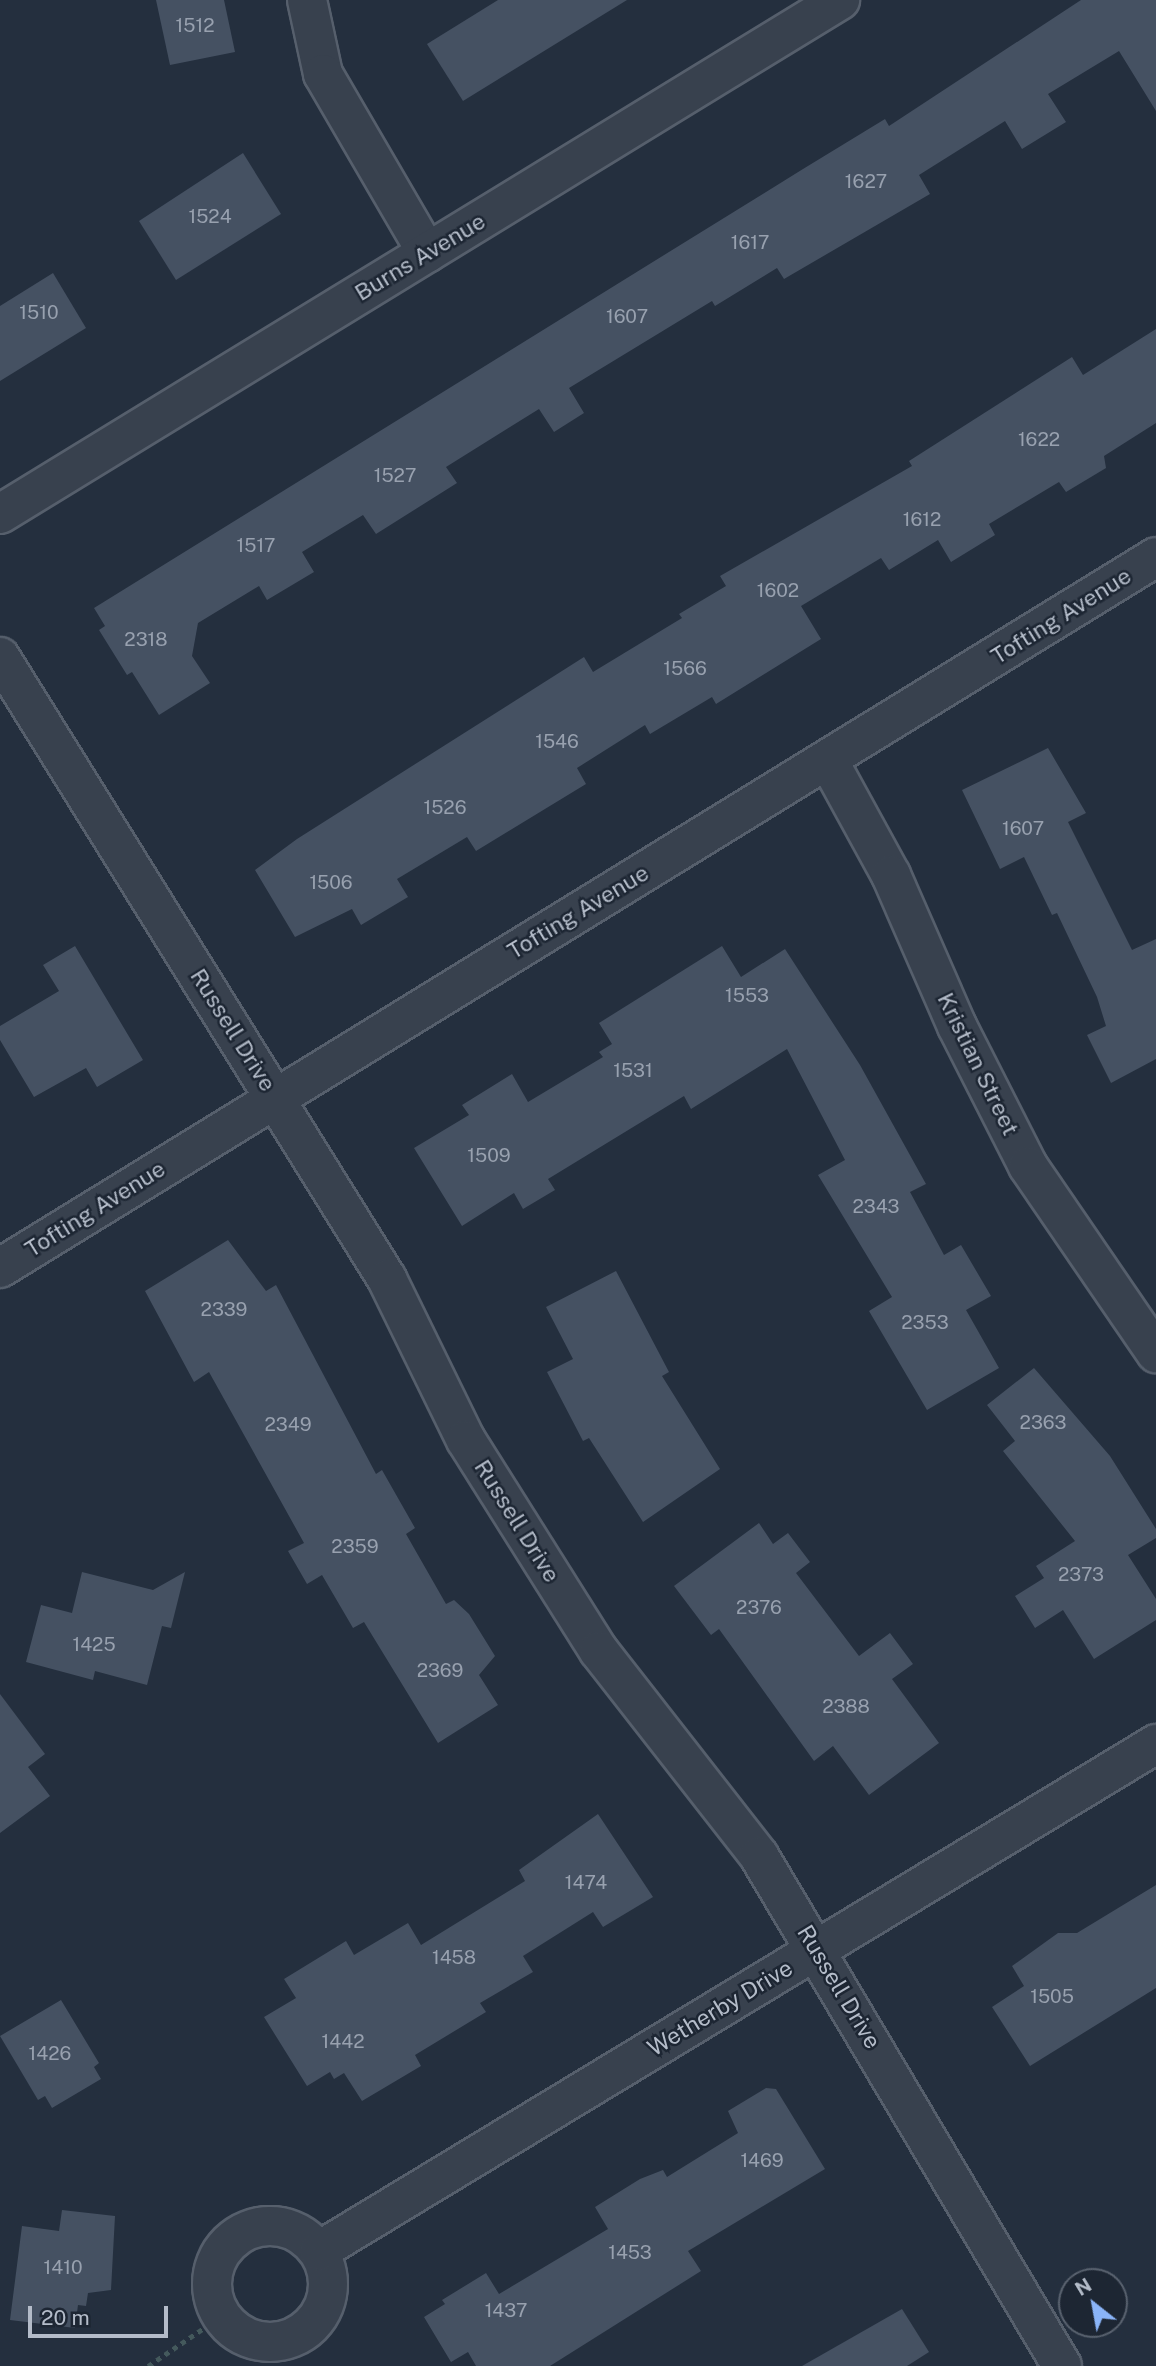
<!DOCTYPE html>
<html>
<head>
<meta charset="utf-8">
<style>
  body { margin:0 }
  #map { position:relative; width:1156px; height:2366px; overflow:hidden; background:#242f3e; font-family:"Public Sans",sans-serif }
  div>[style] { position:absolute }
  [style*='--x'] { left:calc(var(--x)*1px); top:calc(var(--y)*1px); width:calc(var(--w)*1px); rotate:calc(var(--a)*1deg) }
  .building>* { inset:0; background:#455162 }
  .path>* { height:4.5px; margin-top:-2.25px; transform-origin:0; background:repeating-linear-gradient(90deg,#44595c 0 5px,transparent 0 10px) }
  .roads { filter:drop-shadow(2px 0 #565f6c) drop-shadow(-2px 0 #565f6c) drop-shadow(0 2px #565f6c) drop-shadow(0 -2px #565f6c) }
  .minor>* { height:38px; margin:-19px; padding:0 19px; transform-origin:19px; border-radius:19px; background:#38414e }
  .minor>.ring { margin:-19px; padding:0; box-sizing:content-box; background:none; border:38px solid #38414e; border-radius:50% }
  span { translate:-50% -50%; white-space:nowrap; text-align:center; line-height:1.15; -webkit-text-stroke:5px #1d2633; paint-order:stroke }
  .number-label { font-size:19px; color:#98a1af }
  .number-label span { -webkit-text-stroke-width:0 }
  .street-label { font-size:23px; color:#b4bcc9 }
  .north { position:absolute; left:1058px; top:2268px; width:70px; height:70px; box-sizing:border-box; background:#1d2633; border:2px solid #59626f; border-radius:50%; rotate:329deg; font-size:19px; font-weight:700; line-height:28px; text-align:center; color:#b4bcc9 }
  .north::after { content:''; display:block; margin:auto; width:24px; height:32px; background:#8ab4f8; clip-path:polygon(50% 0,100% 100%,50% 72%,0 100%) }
  .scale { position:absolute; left:28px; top:2306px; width:140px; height:32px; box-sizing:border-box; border:4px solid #b4bcc9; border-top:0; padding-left:9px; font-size:21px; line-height:24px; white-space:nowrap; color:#b4bcc9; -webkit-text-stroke:5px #1d2633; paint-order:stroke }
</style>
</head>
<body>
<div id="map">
  <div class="building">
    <i style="clip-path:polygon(156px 0,224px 0,235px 52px,170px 65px)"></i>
    <i style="clip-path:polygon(498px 0,627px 0,463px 101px,427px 44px)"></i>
    <i style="clip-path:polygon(1081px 0,1156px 0,1156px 111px,1119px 51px,1048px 94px,1066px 122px,1022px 149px,1005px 121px,919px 175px,930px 194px,784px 279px,777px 268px,715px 306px,712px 301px,569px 388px,584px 413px,554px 432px,539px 409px,446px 467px,457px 483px,376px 534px,363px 515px,302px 552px,314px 572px,267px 600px,259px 586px,198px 623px,192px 656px,210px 683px,159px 715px,132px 672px,127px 675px,99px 630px,105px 626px,94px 608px,803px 169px,885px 119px,889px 126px)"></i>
    <i style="clip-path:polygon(243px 153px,281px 214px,176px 280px,139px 221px)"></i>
    <i style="clip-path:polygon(53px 273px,86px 328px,0 381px,0 306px)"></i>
    <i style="clip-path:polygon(1156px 329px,1156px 423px,1104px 456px,1106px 468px,1066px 492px,1059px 482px,989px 524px,995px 535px,951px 562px,938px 540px,889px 570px,881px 558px,801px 606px,821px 639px,716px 704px,712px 697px,650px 734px,645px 725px,577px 768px,586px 784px,476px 851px,467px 837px,397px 879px,408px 897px,361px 925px,352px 909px,295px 937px,255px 870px,297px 839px,584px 657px,593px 672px,682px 618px,679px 614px,726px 586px,720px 576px,912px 466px,909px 461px,1072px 357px,1083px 375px)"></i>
    <i style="clip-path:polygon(1048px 748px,1086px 813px,1068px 822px,1132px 950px,1156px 939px,1156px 1059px,1111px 1083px,1087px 1035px,1106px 1026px,1097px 997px,1057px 913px,1052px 915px,1024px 857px,1000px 869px,962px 790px)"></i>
    <i style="clip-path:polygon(75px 946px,143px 1060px,97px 1087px,86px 1068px,34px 1097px,0 1040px,0 1026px,59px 991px,43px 965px)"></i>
    <i style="clip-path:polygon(722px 946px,741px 977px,785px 949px,860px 1065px,926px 1184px,910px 1192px,944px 1255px,961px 1245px,991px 1296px,966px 1310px,999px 1368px,927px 1410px,869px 1311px,892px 1297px,818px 1175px,845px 1160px,787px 1049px,691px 1109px,684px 1096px,548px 1179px,555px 1190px,523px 1209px,514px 1193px,462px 1226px,414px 1148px,469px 1115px,462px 1105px,512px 1074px,528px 1102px,603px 1057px,599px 1052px,612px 1044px,599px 1023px)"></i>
    <i style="clip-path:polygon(228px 1240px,266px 1291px,276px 1285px,376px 1474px,382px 1470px,415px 1528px,406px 1534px,446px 1604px,454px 1600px,469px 1614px,495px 1656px,479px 1675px,498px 1705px,438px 1743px,364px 1622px,353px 1628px,322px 1575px,307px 1584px,288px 1551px,304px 1543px,209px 1372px,194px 1382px,145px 1291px)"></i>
    <i style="clip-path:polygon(616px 1271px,669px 1372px,662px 1376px,720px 1469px,643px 1522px,589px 1438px,583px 1441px,547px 1372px,573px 1359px,546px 1307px)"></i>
    <i style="clip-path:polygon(1034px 1368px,1110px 1456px,1156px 1529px,1156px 1538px,1128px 1555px,1156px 1599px,1156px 1620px,1094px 1659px,1063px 1610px,1035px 1628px,1015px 1596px,1044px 1578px,1036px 1566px,1075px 1541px,1003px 1451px,1015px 1441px,987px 1405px)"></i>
    <i style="clip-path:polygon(759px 1523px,773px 1544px,788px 1533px,810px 1562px,796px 1573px,859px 1656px,890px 1633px,913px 1664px,892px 1679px,939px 1743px,869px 1795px,833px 1746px,814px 1761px,719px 1629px,711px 1635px,674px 1586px)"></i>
    <i style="clip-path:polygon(82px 1572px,153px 1590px,185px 1572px,171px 1628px,162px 1626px,147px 1685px,95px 1671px,93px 1680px,26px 1662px,41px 1605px,72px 1613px)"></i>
    <i style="clip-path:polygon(0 1694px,45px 1754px,28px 1767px,50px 1796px,0 1833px)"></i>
    <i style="clip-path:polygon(598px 1814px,653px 1897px,603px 1927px,593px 1912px,523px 1956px,533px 1972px,480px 2003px,486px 2012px,415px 2055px,421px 2066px,362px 2101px,344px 2073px,334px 2079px,330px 2072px,307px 2086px,264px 2017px,296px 1998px,284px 1979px,346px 1941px,354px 1955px,408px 1923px,421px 1945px,525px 1881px,519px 1870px)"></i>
    <i style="clip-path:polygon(1156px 1885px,1156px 1988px,1030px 2066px,992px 2007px,1024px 1986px,1012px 1966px,1058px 1933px,1077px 1933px)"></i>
    <i style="clip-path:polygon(61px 2000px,99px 2063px,94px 2067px,101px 2079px,52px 2108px,45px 2096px,38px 2100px,0 2036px)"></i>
    <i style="clip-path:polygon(766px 2088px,776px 2089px,825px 2169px,688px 2251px,701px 2271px,550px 2366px,476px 2366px,468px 2352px,451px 2362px,424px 2317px,445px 2304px,442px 2300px,486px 2273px,499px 2294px,608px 2229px,595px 2207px,640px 2179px,663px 2170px,667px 2177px,738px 2133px,728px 2111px)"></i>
    <i style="clip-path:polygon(62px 2210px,115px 2216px,111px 2290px,88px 2293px,86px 2306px,78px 2305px,75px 2328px,10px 2320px,22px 2226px,59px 2231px)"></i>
    <i style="clip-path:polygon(902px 2309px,929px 2352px,907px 2366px,802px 2366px)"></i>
  </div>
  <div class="path">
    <i style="--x:148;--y:2366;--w:87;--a:-34.2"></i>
  </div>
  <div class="roads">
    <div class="minor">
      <i style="--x:307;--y:0;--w:76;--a:77.8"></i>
      <i style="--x:323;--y:74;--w:207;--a:59.8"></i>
      <i style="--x:0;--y:514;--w:985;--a:-31.46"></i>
      <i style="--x:0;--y:657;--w:733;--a:58.11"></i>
      <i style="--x:387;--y:1279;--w:179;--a:63.9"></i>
      <i style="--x:466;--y:1440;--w:249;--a:57.8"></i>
      <i style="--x:599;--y:1651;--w:260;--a:52"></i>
      <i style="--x:759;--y:1856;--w:593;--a:59.28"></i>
      <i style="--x:828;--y:760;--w:131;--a:61.3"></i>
      <i style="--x:891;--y:875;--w:165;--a:66.4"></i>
      <i style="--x:957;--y:1026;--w:157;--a:63.1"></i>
      <i style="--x:1028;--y:1166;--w:227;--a:55.6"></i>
      <i style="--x:0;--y:1268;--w:1357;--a:-31.59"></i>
      <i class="ring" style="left:212px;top:2226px;width:78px;height:78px"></i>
      <i style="--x:319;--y:2251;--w:979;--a:-31.2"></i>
    </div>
  </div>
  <div class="number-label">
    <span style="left:195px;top:26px">1512</span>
    <span style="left:866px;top:182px">1627</span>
    <span style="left:210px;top:217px">1524</span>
    <span style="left:750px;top:243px">1617</span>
    <span style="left:39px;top:313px">1510</span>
    <span style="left:627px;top:317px">1607</span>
    <span style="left:1039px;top:440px">1622</span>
    <span style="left:395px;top:476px">1527</span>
    <span style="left:922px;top:520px">1612</span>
    <span style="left:256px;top:546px">1517</span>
    <span style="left:778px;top:591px">1602</span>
    <span style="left:146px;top:640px">2318</span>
    <span style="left:685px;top:669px">1566</span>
    <span style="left:557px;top:742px">1546</span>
    <span style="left:445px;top:808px">1526</span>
    <span style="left:1023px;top:829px">1607</span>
    <span style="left:331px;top:883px">1506</span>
    <span style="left:747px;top:996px">1553</span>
    <span style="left:633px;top:1071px">1531</span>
    <span style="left:489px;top:1156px">1509</span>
    <span style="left:876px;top:1207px">2343</span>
    <span style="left:224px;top:1310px">2339</span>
    <span style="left:925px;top:1323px">2353</span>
    <span style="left:1043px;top:1423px">2363</span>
    <span style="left:288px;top:1425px">2349</span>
    <span style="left:355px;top:1547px">2359</span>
    <span style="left:1081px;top:1575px">2373</span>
    <span style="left:759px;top:1608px">2376</span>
    <span style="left:94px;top:1645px">1425</span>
    <span style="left:440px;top:1671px">2369</span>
    <span style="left:846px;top:1707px">2388</span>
    <span style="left:586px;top:1883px">1474</span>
    <span style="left:454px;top:1958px">1458</span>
    <span style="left:1052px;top:1997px">1505</span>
    <span style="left:343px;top:2042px">1442</span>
    <span style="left:50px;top:2054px">1426</span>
    <span style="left:762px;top:2161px">1469</span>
    <span style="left:630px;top:2253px">1453</span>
    <span style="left:63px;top:2268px">1410</span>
    <span style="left:506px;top:2311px">1437</span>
  </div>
  <div class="street-label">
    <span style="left:420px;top:257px;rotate:-31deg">Burns Avenue</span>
    <span style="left:1061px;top:616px;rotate:-32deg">Tofting Avenue</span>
    <span style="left:578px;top:912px;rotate:-31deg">Tofting Avenue</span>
    <span style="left:233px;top:1030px;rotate:58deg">Russell Drive</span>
    <span style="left:978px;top:1064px;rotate:64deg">Kristian Street</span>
    <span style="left:95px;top:1209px;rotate:-32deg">Tofting Avenue</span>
    <span style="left:517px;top:1521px;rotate:58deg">Russell Drive</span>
    <span style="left:839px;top:1987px;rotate:59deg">Russell Drive</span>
    <span style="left:720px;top:2008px;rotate:-31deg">Wetherby Drive</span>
  </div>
  <div class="north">N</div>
  <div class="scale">20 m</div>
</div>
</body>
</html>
